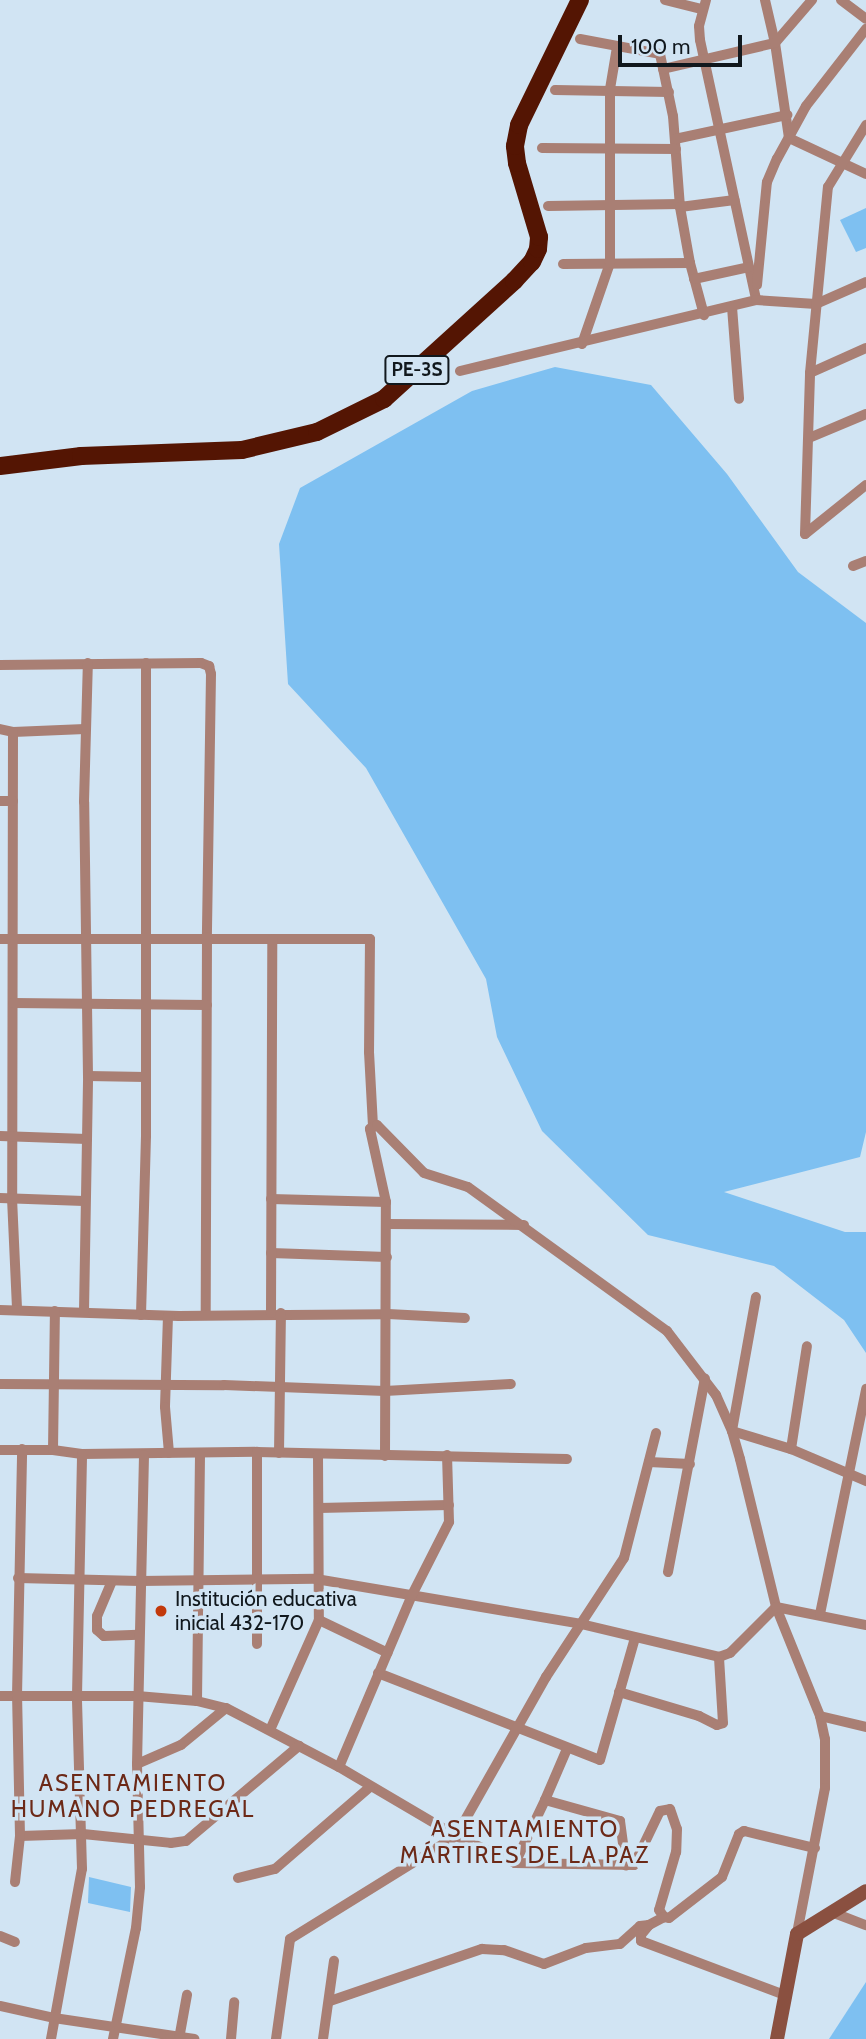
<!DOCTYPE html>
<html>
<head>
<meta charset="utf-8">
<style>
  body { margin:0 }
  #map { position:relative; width:866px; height:2039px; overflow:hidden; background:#d1e4f3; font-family:Cabin,sans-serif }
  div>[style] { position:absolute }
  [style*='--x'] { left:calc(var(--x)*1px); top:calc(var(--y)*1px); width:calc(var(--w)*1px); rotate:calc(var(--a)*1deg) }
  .green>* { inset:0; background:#7ec0f1 }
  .street>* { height:10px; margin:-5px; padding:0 5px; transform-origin:5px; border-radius:5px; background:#a97f74 }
  .secondary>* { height:14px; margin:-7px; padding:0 7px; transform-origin:7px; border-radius:7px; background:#8a5040 }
  .highway>* { height:18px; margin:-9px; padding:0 9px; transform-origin:9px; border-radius:9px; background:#541503 }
  .dots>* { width:19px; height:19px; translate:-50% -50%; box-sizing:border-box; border:4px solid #d1e4f3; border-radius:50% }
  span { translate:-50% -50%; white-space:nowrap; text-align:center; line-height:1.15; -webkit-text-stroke:7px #d1e4f3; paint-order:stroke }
  .shield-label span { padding:2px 5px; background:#d1e4f3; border:2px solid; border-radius:5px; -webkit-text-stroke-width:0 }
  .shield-label { font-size:19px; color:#11181d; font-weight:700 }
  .poi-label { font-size:21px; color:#11181d }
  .left { translate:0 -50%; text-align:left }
  .neighbourhood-label { font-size:23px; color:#6c2917; letter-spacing:2px }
  .scale { position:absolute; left:618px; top:35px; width:124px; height:32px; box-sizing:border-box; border:4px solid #11181d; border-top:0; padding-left:9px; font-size:21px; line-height:24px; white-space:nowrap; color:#11181d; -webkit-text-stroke:5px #d1e4f3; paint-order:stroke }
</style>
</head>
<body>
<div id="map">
  <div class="green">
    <i style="clip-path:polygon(866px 208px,866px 248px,856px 252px,840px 220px)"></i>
    <i style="clip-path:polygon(555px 367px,651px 385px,727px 474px,798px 572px,866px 623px,866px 1132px,860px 1157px,724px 1192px,845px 1232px,866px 1232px,866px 1353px,844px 1320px,774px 1266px,648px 1235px,542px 1131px,497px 1037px,486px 979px,366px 768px,288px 684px,279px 544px,300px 488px,472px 391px)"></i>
    <i style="clip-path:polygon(89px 1877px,131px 1887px,130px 1912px,88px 1903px)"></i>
    <i style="clip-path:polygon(866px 1982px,866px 2039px,829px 2039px)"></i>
  </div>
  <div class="street">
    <i style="--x:665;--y:0;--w:38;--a:14"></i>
    <i style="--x:706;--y:0;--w:27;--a:105"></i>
    <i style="--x:699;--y:26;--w:14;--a:86"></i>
    <i style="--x:700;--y:40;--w:266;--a:77.8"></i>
    <i style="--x:765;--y:0;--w:44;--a:76.9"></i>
    <i style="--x:775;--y:43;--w:96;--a:81.6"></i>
    <i style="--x:789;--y:138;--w:85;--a:25.1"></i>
    <i style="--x:841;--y:0;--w:31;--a:37"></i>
    <i style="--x:580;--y:39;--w:81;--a:10.6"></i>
    <i style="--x:660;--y:54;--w:63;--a:78.2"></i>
    <i style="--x:673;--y:116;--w:91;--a:85.6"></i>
    <i style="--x:680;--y:207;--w:57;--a:79.9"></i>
    <i style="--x:690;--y:263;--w:54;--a:74.9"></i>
    <i style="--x:663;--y:69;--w:115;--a:-13.1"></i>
    <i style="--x:775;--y:43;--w:57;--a:-49.3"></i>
    <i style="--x:555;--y:90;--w:114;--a:1"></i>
    <i style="--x:675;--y:139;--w:115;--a:-12.1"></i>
    <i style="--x:542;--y:148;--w:134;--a:0.4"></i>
    <i style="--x:548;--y:206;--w:132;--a:-0.9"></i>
    <i style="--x:680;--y:207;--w:55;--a:-7.3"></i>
    <i style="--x:563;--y:264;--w:127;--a:-0.5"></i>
    <i style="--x:694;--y:279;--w:56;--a:-12.3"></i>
    <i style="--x:757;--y:285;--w:103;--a:-84.5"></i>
    <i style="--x:767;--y:182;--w:25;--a:-67"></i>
    <i style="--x:777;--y:159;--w:60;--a:-61.3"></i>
    <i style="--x:806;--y:106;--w:98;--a:-52.1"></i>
    <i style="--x:732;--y:307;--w:92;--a:85.6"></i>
    <i style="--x:582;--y:344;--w:86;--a:-70.9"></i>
    <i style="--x:610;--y:263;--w:174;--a:-90"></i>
    <i style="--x:610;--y:89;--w:43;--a:-80.5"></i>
    <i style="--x:460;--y:371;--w:304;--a:-13.5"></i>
    <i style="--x:756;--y:300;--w:60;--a:3.8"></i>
    <i style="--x:816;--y:304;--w:55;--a:-23.7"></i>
    <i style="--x:810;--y:373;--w:61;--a:-24.1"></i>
    <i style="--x:809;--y:438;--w:62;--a:-22.8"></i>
    <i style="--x:805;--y:534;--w:161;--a:-88.2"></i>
    <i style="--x:810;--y:373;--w:187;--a:-84.5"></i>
    <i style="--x:828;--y:187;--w:73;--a:-58.5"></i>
    <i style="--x:805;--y:534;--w:78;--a:-38.8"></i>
    <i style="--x:853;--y:566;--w:14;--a:-21"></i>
    <i style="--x:0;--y:665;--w:201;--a:-0.6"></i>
    <i style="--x:201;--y:663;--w:9;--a:21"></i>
    <i style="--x:209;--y:666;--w:8;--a:76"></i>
    <i style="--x:211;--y:674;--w:263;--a:90.9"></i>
    <i style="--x:207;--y:937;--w:378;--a:90.2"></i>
    <i style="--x:0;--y:729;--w:13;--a:13"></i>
    <i style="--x:13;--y:732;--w:72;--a:-2.4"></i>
    <i style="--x:13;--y:732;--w:466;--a:90.1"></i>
    <i style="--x:12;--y:1198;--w:112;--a:87.4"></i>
    <i style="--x:0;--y:801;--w:13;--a:0"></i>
    <i style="--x:0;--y:939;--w:370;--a:0"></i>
    <i style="--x:370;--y:939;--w:113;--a:90.5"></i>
    <i style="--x:369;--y:1052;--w:73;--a:86.9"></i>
    <i style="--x:13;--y:1003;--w:194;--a:0.6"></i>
    <i style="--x:88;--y:1076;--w:58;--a:1"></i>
    <i style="--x:0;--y:1136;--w:87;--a:2"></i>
    <i style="--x:0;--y:1198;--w:84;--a:2"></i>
    <i style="--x:271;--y:1199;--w:115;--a:1.5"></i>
    <i style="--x:386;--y:1224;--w:138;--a:0.4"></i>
    <i style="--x:271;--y:1253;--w:116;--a:2"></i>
    <i style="--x:756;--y:1297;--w:136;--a:100.2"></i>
    <i style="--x:732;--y:1431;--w:62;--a:17"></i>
    <i style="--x:791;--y:1449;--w:82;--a:23.1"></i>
    <i style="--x:0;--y:1310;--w:179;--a:1.9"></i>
    <i style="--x:179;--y:1316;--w:209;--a:-0.5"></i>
    <i style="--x:388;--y:1314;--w:77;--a:3"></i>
    <i style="--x:84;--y:1311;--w:235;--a:-89"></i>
    <i style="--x:88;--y:1076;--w:274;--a:-90.8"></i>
    <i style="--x:84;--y:802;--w:139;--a:-88.4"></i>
    <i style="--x:271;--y:1313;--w:374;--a:-89.8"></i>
    <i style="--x:141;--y:1315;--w:179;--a:-88.4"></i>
    <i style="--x:146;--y:1136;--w:473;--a:-90"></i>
    <i style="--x:168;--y:1316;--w:91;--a:91.9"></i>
    <i style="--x:165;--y:1407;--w:46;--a:85"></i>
    <i style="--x:0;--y:1384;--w:224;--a:0.3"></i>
    <i style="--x:224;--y:1385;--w:161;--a:2.1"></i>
    <i style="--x:385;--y:1391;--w:126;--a:-3.2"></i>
    <i style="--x:791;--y:1449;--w:104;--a:-81.2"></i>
    <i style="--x:0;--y:1450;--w:53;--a:0"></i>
    <i style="--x:53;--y:1450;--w:29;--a:8"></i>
    <i style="--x:82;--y:1454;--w:175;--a:-0.7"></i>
    <i style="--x:257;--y:1452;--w:310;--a:1.3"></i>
    <i style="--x:53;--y:1450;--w:139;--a:-89.2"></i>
    <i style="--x:257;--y:1452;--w:192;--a:90"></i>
    <i style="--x:279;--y:1453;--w:140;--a:-89.2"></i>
    <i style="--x:318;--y:1455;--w:165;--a:89.7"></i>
    <i style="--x:319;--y:1620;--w:76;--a:25.6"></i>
    <i style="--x:385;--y:1456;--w:254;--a:-89.8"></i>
    <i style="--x:386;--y:1202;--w:75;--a:-102.4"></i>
    <i style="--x:370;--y:1129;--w:8;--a:-30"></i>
    <i style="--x:377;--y:1125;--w:67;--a:45.6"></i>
    <i style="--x:424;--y:1173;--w:46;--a:17.7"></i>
    <i style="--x:468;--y:1187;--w:246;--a:35.9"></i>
    <i style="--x:667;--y:1331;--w:81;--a:52.6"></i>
    <i style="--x:716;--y:1395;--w:39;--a:66"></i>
    <i style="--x:732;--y:1431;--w:29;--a:74"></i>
    <i style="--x:740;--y:1459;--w:152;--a:76.3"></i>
    <i style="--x:776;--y:1607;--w:118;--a:68"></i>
    <i style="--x:820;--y:1716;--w:24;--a:78"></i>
    <i style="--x:825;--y:1739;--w:49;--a:90"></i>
    <i style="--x:825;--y:1788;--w:149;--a:100.9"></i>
    <i style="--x:649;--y:1462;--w:41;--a:2.8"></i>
    <i style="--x:319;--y:1508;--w:130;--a:-1.3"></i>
    <i style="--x:668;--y:1572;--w:197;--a:-79.2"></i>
    <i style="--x:18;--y:1578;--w:122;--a:1.4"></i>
    <i style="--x:140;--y:1581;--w:176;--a:-0.7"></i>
    <i style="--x:316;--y:1579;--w:269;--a:9.6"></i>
    <i style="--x:581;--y:1624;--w:142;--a:13.4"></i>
    <i style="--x:719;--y:1657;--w:12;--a:-20"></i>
    <i style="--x:730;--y:1653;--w:65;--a:-45"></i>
    <i style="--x:776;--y:1607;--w:92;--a:11.3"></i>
    <i style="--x:112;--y:1581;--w:38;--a:113"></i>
    <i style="--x:97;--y:1616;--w:14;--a:90"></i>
    <i style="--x:97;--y:1630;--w:9;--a:41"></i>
    <i style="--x:104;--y:1636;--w:34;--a:-2"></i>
    <i style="--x:820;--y:1614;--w:230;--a:-78.4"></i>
    <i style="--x:378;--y:1673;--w:238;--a:21.4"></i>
    <i style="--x:600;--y:1760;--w:127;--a:-74"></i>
    <i style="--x:619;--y:1692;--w:84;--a:16.7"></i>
    <i style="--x:699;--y:1716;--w:20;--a:27"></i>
    <i style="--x:717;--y:1725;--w:6;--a:-18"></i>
    <i style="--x:723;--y:1723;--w:66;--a:-93.5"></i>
    <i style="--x:0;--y:1696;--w:137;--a:0"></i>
    <i style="--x:137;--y:1696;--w:60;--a:4.8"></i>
    <i style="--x:197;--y:1701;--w:30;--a:14"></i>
    <i style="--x:226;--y:1708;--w:127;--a:27.6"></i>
    <i style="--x:339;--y:1767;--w:136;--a:30.5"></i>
    <i style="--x:456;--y:1836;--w:65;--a:24.6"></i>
    <i style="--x:515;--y:1863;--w:119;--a:1"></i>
    <i style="--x:634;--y:1865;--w:60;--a:-64.3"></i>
    <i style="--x:660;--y:1811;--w:10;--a:-11"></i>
    <i style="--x:670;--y:1809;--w:21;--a:71"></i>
    <i style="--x:677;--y:1829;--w:23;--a:92"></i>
    <i style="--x:676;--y:1852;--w:60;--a:106.3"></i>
    <i style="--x:659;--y:1910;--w:9;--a:54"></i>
    <i style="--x:664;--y:1917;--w:5;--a:11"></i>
    <i style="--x:669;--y:1918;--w:67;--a:-37.7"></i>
    <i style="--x:722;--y:1877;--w:46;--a:-68.4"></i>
    <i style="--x:739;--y:1834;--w:6;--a:-31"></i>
    <i style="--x:744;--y:1831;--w:73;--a:13.5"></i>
    <i style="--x:197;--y:1701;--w:247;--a:-89.3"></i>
    <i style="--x:820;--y:1716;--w:47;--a:13.4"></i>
    <i style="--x:270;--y:1730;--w:120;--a:-66"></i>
    <i style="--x:137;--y:1764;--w:48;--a:-23.4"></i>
    <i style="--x:181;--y:1745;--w:58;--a:-39.4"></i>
    <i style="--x:339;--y:1767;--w:187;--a:-67"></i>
    <i style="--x:412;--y:1595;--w:82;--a:-63.1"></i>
    <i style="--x:449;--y:1522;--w:67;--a:-91.7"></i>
    <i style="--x:545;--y:1800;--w:56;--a:-66.7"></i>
    <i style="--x:20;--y:1836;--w:63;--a:-1.8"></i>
    <i style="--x:83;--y:1834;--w:88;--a:5.8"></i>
    <i style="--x:171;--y:1843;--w:15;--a:-8"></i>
    <i style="--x:186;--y:1841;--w:148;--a:-40.1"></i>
    <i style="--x:515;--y:1863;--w:70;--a:-64.5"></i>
    <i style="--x:545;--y:1800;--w:78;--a:15.6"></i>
    <i style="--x:620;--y:1821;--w:45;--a:82.4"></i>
    <i style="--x:238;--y:1878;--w:38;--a:-14"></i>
    <i style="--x:275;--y:1869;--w:125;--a:-40.8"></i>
    <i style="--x:15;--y:1882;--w:46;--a:-83.8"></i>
    <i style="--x:20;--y:1836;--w:140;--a:-91.2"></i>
    <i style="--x:17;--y:1696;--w:247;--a:-88.8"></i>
    <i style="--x:834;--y:1913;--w:34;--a:21"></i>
    <i style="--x:664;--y:1917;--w:17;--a:152"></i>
    <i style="--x:649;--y:1925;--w:13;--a:129"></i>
    <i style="--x:641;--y:1935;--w:6;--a:90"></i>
    <i style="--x:641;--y:1941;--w:156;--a:20.6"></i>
    <i style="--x:0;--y:1936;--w:16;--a:22"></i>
    <i style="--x:330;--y:2001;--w:161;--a:-18.9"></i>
    <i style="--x:482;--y:1949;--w:22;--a:3"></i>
    <i style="--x:504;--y:1950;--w:42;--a:19.3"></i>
    <i style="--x:544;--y:1964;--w:45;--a:-20.9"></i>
    <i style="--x:586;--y:1948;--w:34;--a:-7"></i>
    <i style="--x:620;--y:1944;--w:27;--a:-42"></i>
    <i style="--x:640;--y:1926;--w:9;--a:-6"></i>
    <i style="--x:0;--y:2006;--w:55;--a:12.5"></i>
    <i style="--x:54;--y:2018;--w:142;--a:8.5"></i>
    <i style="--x:51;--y:2039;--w:173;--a:-79.7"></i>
    <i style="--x:82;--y:1869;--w:173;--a:-91.7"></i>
    <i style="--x:77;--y:1696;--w:242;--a:-88.8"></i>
    <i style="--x:113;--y:2039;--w:113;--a:-78.3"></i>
    <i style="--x:136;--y:1928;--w:41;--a:-84.4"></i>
    <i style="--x:140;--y:1887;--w:123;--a:-91.4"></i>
    <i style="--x:137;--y:1764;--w:309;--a:-88.7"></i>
    <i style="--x:179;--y:2039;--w:45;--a:-79.7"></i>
    <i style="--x:231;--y:2039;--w:37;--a:-85"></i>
    <i style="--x:276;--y:2039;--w:101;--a:-82"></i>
    <i style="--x:290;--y:1939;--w:195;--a:-31.8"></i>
    <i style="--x:456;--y:1836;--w:183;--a:-60.5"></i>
    <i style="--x:546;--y:1677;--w:142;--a:-56.8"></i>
    <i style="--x:624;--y:1558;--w:129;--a:-75.6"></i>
    <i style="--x:323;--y:2039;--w:79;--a:-82"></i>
  </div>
  <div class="secondary">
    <i style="--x:777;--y:2039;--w:107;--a:-79.2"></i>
    <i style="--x:797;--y:1934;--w:81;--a:-31.9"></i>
  </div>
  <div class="highway">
    <i style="--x:0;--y:466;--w:82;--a:-7"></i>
    <i style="--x:81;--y:456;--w:161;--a:-2.1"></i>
    <i style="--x:242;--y:450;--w:77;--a:-13.5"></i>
    <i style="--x:317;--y:432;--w:75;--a:-26.2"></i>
    <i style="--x:384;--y:399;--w:176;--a:-42.2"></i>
    <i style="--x:514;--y:281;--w:26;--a:-47"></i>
    <i style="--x:532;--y:262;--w:14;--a:-65"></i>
    <i style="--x:538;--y:249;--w:12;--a:-85"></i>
    <i style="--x:539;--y:237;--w:77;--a:-106.6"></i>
    <i style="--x:517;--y:163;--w:17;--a:-97"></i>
    <i style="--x:515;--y:146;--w:21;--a:-79"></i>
    <i style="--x:519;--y:125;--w:139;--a:-64"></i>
  </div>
  <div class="dots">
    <i style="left:161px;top:1611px;background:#c2390b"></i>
  </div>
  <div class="shield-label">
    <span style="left:417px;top:370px">PE-3S</span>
  </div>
  <div class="poi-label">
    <span class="left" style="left:175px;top:1611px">Institución educativa<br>inicial 432-170</span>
  </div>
  <div class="neighbourhood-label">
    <span style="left:133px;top:1796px">ASENTAMIENTO<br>HUMANO PEDREGAL</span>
    <span style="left:525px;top:1842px">ASENTAMIENTO<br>MÁRTIRES DE LA PAZ</span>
  </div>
  <div class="scale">100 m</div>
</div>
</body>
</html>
